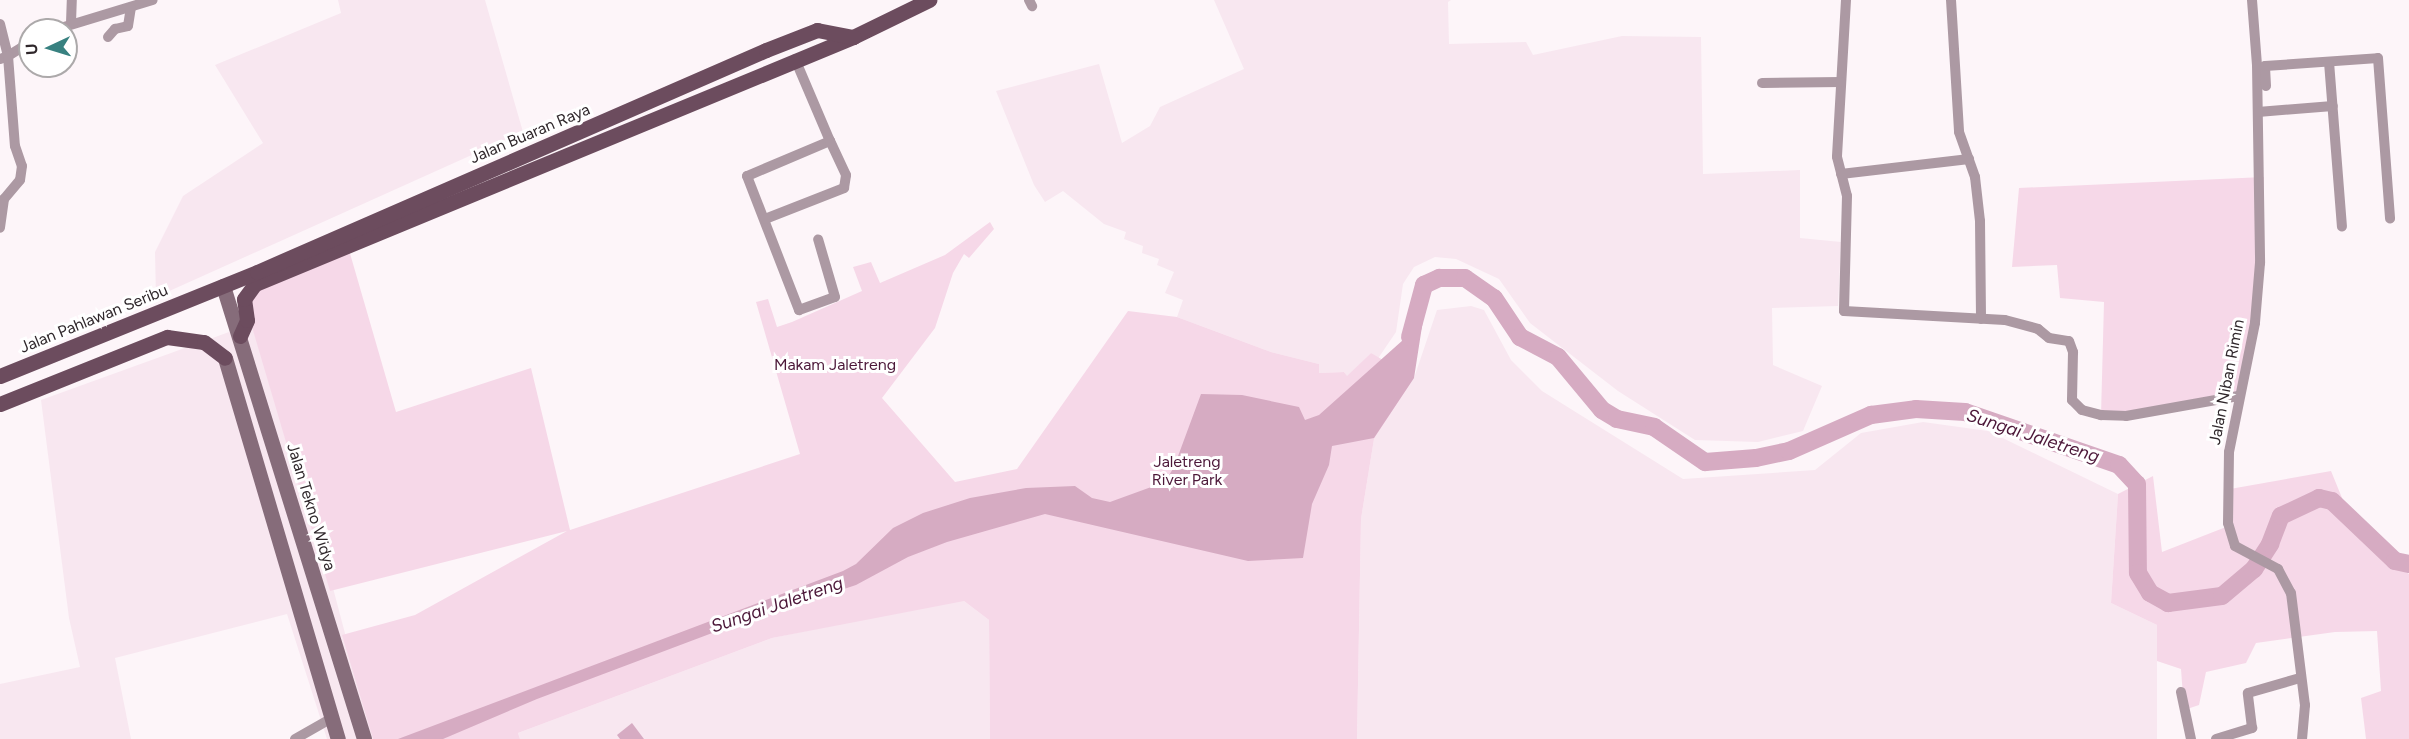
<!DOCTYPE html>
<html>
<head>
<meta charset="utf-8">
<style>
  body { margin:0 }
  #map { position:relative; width:2409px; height:739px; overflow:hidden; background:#fdf5f9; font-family:Figtree,sans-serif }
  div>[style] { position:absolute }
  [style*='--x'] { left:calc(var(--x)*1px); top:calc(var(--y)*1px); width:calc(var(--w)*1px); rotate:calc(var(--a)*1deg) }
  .built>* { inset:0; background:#f8e7f0 }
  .green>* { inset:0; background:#f6d8e8 }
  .water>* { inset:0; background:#d6abc2 }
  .river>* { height:18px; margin:-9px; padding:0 9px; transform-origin:9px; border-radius:9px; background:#d6abc2 }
  .minor>* { height:10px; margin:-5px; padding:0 5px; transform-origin:5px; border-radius:5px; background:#ac99a3 }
  .secondary>* { height:15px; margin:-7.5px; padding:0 7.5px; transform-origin:7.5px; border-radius:7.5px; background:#866c7a }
  .primary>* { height:15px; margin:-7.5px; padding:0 7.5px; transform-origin:7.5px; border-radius:7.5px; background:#6c4c5e }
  span { translate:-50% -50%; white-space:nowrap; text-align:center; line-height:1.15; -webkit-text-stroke:6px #fff; paint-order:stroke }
  .street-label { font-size:16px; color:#2f272b }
  .park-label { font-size:16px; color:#4c1839 }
  .water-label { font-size:18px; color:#4c1839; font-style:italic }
  .north { position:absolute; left:18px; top:18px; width:60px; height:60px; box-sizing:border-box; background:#fff; border:2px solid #aca9aa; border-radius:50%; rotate:266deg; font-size:16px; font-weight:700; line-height:24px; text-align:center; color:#2f272b }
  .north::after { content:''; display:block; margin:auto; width:21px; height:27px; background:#388180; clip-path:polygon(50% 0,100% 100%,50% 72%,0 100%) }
</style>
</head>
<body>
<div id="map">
  <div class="built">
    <i style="clip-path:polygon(338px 0,485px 0,523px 132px,156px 297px,155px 252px,183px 196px,263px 143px,215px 65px,341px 13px)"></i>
    <i style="clip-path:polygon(1214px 0,1451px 0,1448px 2px,1449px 44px,1526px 42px,1533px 55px,1622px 36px,1701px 37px,1703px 174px,1800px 170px,1800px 238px,1841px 242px,1838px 306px,1772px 308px,1773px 365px,1822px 386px,1803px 431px,1758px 442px,1695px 440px,1618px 391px,1530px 323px,1499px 279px,1456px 259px,1435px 257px,1414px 267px,1403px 284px,1396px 332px,1377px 360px,1371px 353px,1347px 377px,1344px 372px,1319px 373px,1319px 364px,1271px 352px,1177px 317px,1183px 300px,1165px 293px,1174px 272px,1157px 265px,1159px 259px,1142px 253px,1143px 246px,1124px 239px,1126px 232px,1104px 224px,1063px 191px,1045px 202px,1034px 185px,996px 91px,1099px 64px,1122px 143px,1150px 126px,1160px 107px,1244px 69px)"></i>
    <i style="clip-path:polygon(1471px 306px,1484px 310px,1511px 360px,1542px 391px,1683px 479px,1815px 470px,1861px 433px,1923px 422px,1988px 431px,2118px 494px,2111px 603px,2157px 625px,2157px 739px,1357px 739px,1361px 519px,1374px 439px,1414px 378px,1437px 310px)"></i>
    <i style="clip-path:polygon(262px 320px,373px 739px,327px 739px,287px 614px,115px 658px,131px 739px,0 739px,0 684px,80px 667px,69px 618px,41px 400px)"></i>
    <i style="clip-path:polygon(950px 601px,964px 601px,989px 620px,990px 739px,520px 739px,518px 733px,772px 638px)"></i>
  </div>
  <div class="green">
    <i style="clip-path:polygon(2264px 177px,2259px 276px,2238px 395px,2101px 415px,2104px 302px,2060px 298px,2057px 265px,2012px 267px,2019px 188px)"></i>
    <i style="clip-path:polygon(990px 222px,994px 229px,969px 258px,964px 254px,953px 273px,935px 328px,882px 398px,955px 482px,1017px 469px,1128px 311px,1177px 317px,1271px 352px,1319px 364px,1319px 373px,1344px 372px,1347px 376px,1371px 353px,1414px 378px,1374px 439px,1361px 519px,1357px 739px,990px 739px,989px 620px,964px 601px,772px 638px,518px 733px,520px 739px,373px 739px,342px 635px,415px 615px,567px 531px,330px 591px,247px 310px,256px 292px,349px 250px,396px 412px,531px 368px,570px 530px,800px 454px,756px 302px,768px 299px,777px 327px,792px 322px,862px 291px,853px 267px,871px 262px,880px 283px,945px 255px)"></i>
    <i style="clip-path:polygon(2331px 471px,2358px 537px,2409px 574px,2409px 739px,2366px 739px,2361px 698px,2381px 691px,2377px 631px,2335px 632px,2256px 643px,2246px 663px,2206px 672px,2199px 705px,2184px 710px,2181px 669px,2157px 661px,2157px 625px,2111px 603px,2118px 494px,2153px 476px,2162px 552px,2226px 527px,2230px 489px)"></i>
  </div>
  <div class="water">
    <i style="clip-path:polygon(1412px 309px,1423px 320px,1414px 378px,1374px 438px,1332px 446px,1329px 465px,1312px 504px,1303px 558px,1248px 561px,1045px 514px,947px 542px,908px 557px,856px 585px,835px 592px,829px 589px,537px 699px,443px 739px,398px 739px,843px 571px,856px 564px,893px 528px,923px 513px,970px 498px,1026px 488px,1075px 486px,1092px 498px,1110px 502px,1165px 482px,1174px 467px,1201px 394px,1242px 395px,1299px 407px,1305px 420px,1319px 415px,1403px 340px)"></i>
    <i style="clip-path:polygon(632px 723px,644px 739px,620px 739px,617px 735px)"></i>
  </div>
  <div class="river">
    <i style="--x:1410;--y:337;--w:54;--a:-74.9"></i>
    <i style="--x:1424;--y:285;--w:17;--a:-25"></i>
    <i style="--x:1439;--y:278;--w:26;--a:0"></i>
    <i style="--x:1465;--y:278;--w:35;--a:35"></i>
    <i style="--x:1494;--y:298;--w:47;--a:56.3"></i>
    <i style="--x:1520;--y:337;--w:43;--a:27.8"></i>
    <i style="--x:1558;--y:357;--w:69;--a:50.3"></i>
    <i style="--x:1602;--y:410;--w:17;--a:31"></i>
    <i style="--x:1617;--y:419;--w:38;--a:12"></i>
    <i style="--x:1654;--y:427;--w:62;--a:34.5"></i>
    <i style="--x:1705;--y:462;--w:51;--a:-4.5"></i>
    <i style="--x:1756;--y:458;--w:34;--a:-12"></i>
    <i style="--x:1789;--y:451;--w:90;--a:-23.7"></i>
    <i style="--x:1871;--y:415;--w:45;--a:-7.6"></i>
    <i style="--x:1916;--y:409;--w:49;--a:3.5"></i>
    <i style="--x:1965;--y:412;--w:163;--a:19"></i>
    <i style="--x:2119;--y:465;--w:26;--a:47"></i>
    <i style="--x:2137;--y:484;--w:89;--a:89.4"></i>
    <i style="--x:2138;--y:573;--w:23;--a:59"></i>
    <i style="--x:2150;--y:593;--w:21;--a:29"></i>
    <i style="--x:2168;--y:603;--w:54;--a:-7.4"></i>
    <i style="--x:2222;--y:596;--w:42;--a:-40.2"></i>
    <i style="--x:2254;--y:569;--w:30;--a:-57"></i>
    <i style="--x:2270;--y:544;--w:30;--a:-69"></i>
    <i style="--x:2281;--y:516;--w:42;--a:-25.3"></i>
    <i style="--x:2319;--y:498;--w:13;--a:13"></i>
    <i style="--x:2332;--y:501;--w:87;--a:43.6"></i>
    <i style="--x:2395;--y:561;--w:14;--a:12"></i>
  </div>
  <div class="minor">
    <i style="--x:1029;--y:0;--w:7;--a:63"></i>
    <i style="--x:1846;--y:0;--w:157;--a:93.3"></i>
    <i style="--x:1837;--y:157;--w:40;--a:75.6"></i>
    <i style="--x:1847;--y:196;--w:115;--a:91.5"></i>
    <i style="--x:1844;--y:311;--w:161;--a:3.2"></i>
    <i style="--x:2005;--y:320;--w:34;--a:15"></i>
    <i style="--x:2038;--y:329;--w:14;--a:39"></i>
    <i style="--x:2049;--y:338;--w:20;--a:9"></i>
    <i style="--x:2069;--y:341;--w:12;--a:70"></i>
    <i style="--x:2073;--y:352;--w:48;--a:91.2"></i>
    <i style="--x:2072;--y:400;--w:14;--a:45"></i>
    <i style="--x:2082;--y:410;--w:20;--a:15"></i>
    <i style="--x:2101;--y:415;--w:25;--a:2"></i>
    <i style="--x:2126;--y:416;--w:114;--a:-10.1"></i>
    <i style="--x:1951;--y:0;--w:132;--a:86.5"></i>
    <i style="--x:1959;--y:132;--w:48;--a:70.4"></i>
    <i style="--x:1975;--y:177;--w:44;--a:83.5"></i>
    <i style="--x:1980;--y:221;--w:98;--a:89.4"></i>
    <i style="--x:2252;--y:0;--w:65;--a:85.6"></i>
    <i style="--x:2257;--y:65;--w:198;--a:89.1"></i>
    <i style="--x:2260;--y:263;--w:60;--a:94.8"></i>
    <i style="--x:2255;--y:323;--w:132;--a:101.4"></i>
    <i style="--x:2229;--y:452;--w:71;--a:90.8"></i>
    <i style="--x:2228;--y:523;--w:24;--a:73"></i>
    <i style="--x:2235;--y:546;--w:49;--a:28.1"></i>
    <i style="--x:2278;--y:569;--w:27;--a:62"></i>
    <i style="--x:2291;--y:593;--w:113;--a:82.9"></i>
    <i style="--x:2305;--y:705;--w:34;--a:95"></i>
    <i style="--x:71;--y:23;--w:23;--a:-88"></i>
    <i style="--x:0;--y:24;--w:33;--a:76"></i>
    <i style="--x:8;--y:56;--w:26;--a:-32"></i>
    <i style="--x:54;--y:30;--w:103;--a:-16.9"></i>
    <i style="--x:108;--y:37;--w:11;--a:-49"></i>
    <i style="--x:115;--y:29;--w:13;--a:-13"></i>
    <i style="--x:128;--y:26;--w:18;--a:-81"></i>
    <i style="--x:0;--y:59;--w:9;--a:-21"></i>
    <i style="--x:8;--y:56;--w:90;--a:85.6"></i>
    <i style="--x:15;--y:146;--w:21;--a:71"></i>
    <i style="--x:22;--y:166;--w:14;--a:98"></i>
    <i style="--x:20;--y:180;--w:25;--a:130"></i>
    <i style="--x:4;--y:199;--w:29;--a:98"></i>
    <i style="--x:795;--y:59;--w:89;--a:66.9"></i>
    <i style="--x:830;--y:141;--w:90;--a:157.1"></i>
    <i style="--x:747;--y:176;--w:144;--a:68.8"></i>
    <i style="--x:799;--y:310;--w:38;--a:-20"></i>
    <i style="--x:835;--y:297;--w:60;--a:-106.3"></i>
    <i style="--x:2329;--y:62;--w:165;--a:85.5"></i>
    <i style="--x:1762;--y:83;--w:79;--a:-0.7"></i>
    <i style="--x:2266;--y:86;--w:20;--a:-93"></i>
    <i style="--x:2265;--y:66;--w:113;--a:-4"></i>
    <i style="--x:2378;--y:58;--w:161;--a:85.7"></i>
    <i style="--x:2258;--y:112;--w:75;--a:-4.6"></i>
    <i style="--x:1841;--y:174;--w:129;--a:-6.7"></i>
    <i style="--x:765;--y:219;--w:85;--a:-21.4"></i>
    <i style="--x:844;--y:188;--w:13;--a:-81"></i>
    <i style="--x:846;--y:175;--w:38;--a:-115"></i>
    <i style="--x:2181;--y:692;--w:48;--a:78"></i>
    <i style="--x:295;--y:739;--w:43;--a:-29.6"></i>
    <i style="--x:2216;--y:739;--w:38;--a:-17"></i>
    <i style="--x:2252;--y:728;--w:35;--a:-97"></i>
    <i style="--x:2248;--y:693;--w:54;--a:-16.1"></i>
  </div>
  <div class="secondary">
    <i style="--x:223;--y:286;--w:474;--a:72.7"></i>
    <i style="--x:225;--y:358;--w:397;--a:73.5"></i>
  </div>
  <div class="primary">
    <i style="--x:240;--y:336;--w:17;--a:-66"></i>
    <i style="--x:247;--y:320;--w:21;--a:-98"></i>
    <i style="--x:244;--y:299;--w:19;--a:-54"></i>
    <i style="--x:255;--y:284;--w:647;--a:-22.44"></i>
    <i style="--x:853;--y:37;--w:85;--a:-26"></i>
    <i style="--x:0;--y:376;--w:277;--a:-22"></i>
    <i style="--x:257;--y:272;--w:555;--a:-23.56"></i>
    <i style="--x:766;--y:50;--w:55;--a:-21.4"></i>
    <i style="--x:817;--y:30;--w:37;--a:11"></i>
    <i style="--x:0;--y:404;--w:180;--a:-21.9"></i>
    <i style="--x:167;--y:337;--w:37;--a:8"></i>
    <i style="--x:204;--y:342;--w:26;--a:37"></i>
  </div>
  <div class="street-label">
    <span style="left:530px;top:134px;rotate:-23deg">Jalan Buaran Raya</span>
    <span style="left:94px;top:319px;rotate:-22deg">Jalan Pahlawan Seribu</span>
    <span style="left:2227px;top:382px;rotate:-79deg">Jalan Niban Rimin</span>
    <span style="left:311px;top:507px;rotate:73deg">Jalan Tekno Widya</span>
  </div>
  <div class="park-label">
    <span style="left:835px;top:365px">Makam Jaletreng</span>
    <span style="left:1187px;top:471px">Jaletreng<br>River Park</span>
  </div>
  <div class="water-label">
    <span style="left:2033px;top:436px;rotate:18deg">Sungai Jaletreng</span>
    <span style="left:777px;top:605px;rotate:-19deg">Sungai Jaletreng</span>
  </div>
  <div class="north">U</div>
</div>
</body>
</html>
